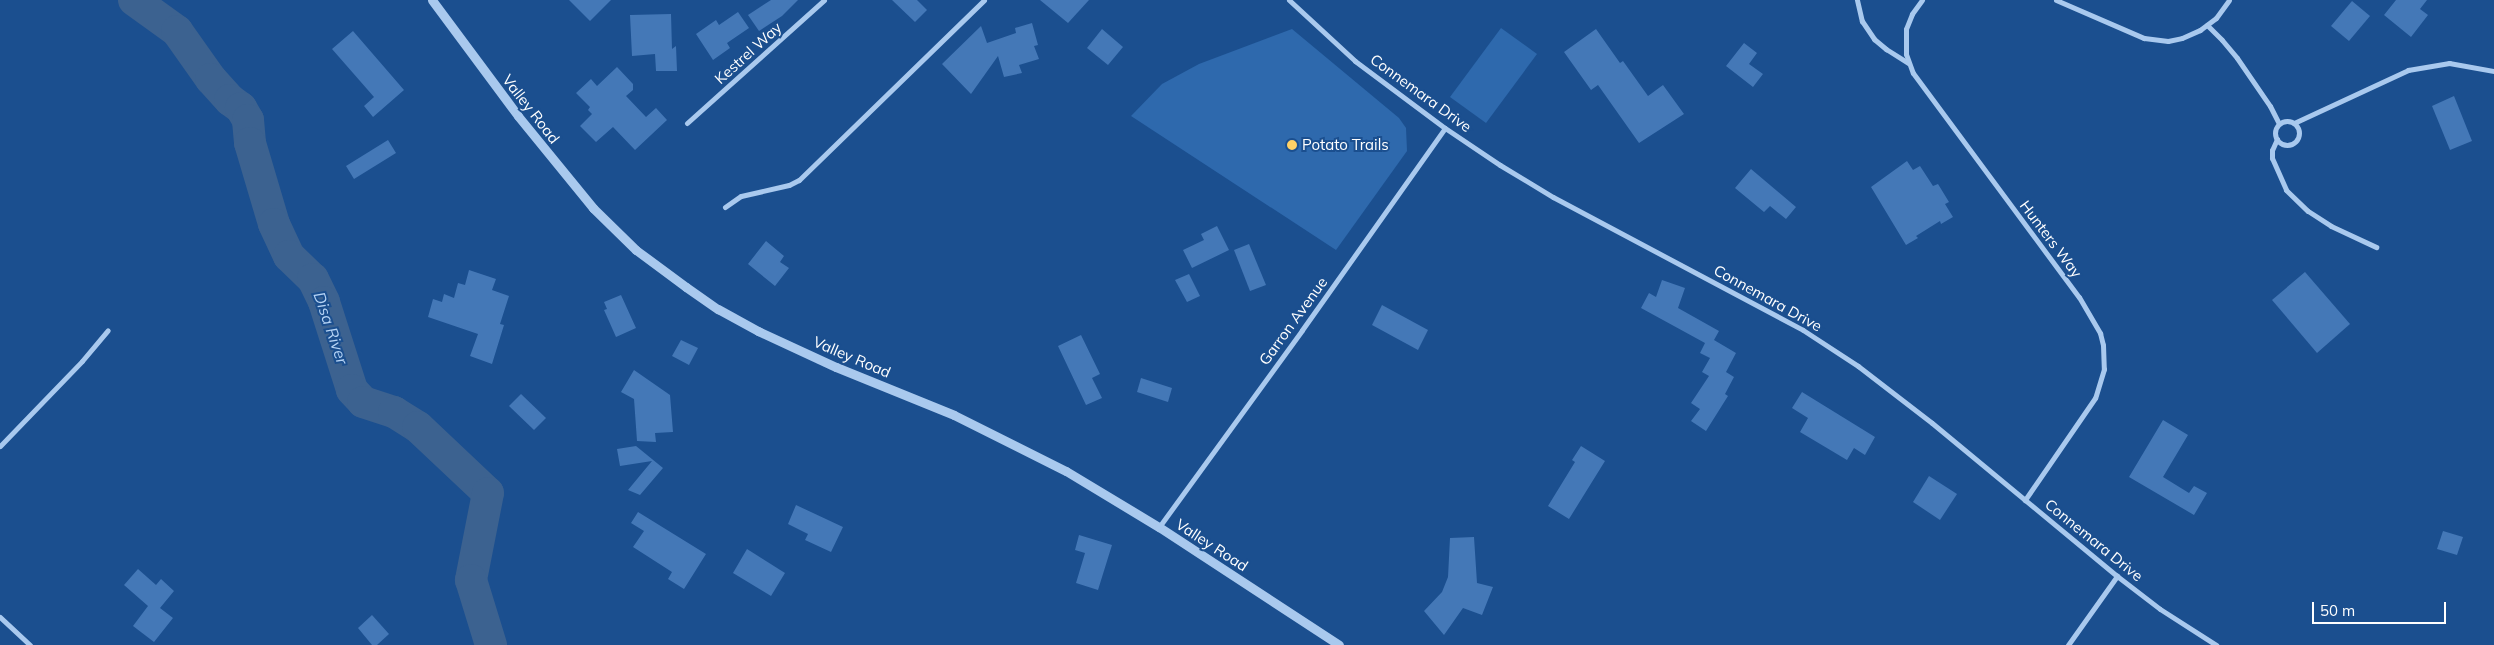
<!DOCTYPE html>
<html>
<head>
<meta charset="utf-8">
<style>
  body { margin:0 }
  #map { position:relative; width:2494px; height:645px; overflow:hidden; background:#1b4f8f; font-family:Mulish,sans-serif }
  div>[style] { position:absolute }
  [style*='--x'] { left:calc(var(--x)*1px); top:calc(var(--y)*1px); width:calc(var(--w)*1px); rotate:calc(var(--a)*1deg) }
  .green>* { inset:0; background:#2e69ad }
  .river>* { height:32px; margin:-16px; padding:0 16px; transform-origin:16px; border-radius:16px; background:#3c6290 }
  .building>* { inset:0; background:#4478b7 }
  .minor>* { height:5px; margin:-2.5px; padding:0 2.5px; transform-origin:2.5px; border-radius:2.5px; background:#a9c9ee }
  .minor>.ring { margin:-2.5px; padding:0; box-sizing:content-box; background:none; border:5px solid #a9c9ee; border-radius:50% }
  .tertiary>* { height:9px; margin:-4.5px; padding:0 4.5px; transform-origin:4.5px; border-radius:4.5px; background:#a9c9ee }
  .dots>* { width:14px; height:14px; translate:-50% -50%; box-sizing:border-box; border:2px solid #1b4f8f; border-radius:50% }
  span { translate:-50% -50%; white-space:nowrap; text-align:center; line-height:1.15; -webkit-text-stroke:4px #1b4f8f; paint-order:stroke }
  .street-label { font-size:15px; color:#fff }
  .poi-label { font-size:15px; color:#fff }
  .left { translate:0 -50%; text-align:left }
  .water-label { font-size:16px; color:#b5d3f5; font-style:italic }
  .scale { position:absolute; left:2312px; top:602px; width:134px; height:22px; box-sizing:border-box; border:2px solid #fff; border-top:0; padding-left:6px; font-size:15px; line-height:18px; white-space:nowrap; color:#fff; -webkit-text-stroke:4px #1b4f8f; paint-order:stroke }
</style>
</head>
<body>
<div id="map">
  <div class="green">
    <i style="clip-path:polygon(1501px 28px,1537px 54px,1486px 123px,1450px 97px)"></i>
    <i style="clip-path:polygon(1292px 29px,1399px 118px,1406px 128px,1407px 151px,1336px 250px,1131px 116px,1162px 84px,1199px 64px)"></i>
  </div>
  <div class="river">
    <i style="--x:134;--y:0;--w:53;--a:35.8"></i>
    <i style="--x:177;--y:31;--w:59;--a:54.7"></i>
    <i style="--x:211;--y:79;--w:28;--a:48"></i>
    <i style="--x:230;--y:100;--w:14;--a:36"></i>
    <i style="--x:241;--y:108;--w:14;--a:60"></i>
    <i style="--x:248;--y:120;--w:23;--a:85"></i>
    <i style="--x:250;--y:143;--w:84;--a:73.5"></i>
    <i style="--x:274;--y:224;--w:35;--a:65"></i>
    <i style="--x:289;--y:256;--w:33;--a:44"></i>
    <i style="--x:313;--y:279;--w:25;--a:64"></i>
    <i style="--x:324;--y:302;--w:92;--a:72.3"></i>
    <i style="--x:352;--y:390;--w:16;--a:47"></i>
    <i style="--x:363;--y:402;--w:33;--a:18"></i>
    <i style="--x:394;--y:412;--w:28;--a:32"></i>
    <i style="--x:418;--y:427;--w:96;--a:43.3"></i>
    <i style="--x:488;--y:493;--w:89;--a:101.1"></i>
    <i style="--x:471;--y:580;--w:68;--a:72.9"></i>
  </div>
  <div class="building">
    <i style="clip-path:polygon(569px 0,611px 0,590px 21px)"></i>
    <i style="clip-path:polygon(771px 0,798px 0,782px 16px,759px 31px,748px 15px)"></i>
    <i style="clip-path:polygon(892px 0,917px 0,927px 10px,915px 22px)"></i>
    <i style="clip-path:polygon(1040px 0,1089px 0,1068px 23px)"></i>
    <i style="clip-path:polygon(2396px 0,2427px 0,2420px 9px,2428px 15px,2411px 37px,2384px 15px)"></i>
    <i style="clip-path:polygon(2352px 1px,2370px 16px,2349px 41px,2331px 26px)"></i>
    <i style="clip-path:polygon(738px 12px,749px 28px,727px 43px,730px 48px,713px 60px,696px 34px,716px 20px,719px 25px)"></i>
    <i style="clip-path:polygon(671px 14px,672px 49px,676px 46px,677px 71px,656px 71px,655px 54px,632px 56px,630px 15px)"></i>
    <i style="clip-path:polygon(1032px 23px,1038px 45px,1034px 46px,1039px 59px,1019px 65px,1022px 73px,1004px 77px,998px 56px,971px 94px,942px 64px,981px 26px,987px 43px,1016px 33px,1015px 28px)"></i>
    <i style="clip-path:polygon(1102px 29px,1123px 47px,1108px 65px,1087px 48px)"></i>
    <i style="clip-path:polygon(1596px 29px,1620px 63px,1623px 61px,1648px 96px,1663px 85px,1684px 114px,1639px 143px,1598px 85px,1591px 90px,1564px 52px)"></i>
    <i style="clip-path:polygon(353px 31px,404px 90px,373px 117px,364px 106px,374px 97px,332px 49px)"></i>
    <i style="clip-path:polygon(1744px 43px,1757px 53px,1749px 64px,1763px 74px,1753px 87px,1726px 66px)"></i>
    <i style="clip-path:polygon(617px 67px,633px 84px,633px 90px,626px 96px,646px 117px,656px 108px,667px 120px,635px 150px,613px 127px,596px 142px,580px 126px,592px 114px,588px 110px,590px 107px,576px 93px,591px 79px,597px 86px)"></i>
    <i style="clip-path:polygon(2454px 96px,2472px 141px,2450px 150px,2432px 106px)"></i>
    <i style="clip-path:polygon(388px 140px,396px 153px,354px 179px,346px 166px)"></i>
    <i style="clip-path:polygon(1907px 161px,1913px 170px,1920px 166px,1933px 186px,1938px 184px,1949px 202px,1945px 204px,1953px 217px,1941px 224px,1940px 221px,1916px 236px,1918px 238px,1906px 245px,1871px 187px)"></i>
    <i style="clip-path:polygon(1751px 169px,1796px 207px,1786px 219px,1770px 206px,1764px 212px,1735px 188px)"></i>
    <i style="clip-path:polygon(1217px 226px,1229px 250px,1192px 268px,1183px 250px,1204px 240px,1201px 234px)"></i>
    <i style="clip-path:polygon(766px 241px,784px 256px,780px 262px,789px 268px,775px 286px,748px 264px)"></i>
    <i style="clip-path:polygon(1249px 244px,1266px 285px,1250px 291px,1234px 250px)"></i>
    <i style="clip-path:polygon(469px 270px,496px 279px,492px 290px,509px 296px,500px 324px,504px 325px,492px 364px,470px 356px,478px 334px,428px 317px,433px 299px,442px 302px,444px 294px,454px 298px,458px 283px,465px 285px)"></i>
    <i style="clip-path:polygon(2305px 272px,2350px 324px,2317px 353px,2272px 300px)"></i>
    <i style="clip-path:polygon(1189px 274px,1200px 296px,1187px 302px,1175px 280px)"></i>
    <i style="clip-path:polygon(1662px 280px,1685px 288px,1678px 308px,1719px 331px,1714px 340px,1736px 353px,1726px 372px,1734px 377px,1725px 394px,1728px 396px,1706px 431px,1691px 421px,1700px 409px,1691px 403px,1709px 376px,1702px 372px,1710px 358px,1700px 353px,1705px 343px,1641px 308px,1649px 293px,1656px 297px)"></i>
    <i style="clip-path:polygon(621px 295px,636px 328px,616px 337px,604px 310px,607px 309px,604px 302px)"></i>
    <i style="clip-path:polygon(1382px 305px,1428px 330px,1418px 350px,1372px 325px)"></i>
    <i style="clip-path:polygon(1081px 335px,1100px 374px,1092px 378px,1102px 398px,1086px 405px,1058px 346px)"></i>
    <i style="clip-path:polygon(681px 340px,698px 348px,689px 365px,672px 356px)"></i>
    <i style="clip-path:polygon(634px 370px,670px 395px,673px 432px,655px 433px,656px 442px,637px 441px,634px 399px,621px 392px)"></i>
    <i style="clip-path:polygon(1141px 378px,1172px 388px,1168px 402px,1137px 392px)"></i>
    <i style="clip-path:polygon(1802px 392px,1875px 437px,1865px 455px,1854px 448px,1847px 460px,1800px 432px,1808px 418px,1792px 408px)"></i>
    <i style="clip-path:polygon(521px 394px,546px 418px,534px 430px,509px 406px)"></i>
    <i style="clip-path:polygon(2163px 420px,2188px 435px,2163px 477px,2189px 493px,2194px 486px,2207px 493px,2194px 515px,2129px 477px)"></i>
    <i style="clip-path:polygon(636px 446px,663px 468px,640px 495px,628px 490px,652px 461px,620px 466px,617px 449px)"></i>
    <i style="clip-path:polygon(1581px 446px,1605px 461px,1569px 519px,1548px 506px,1575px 462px,1572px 460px)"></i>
    <i style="clip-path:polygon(1929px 476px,1957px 494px,1940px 520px,1913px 502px)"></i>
    <i style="clip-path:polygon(796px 505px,843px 527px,831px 552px,805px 540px,808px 534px,788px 524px)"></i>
    <i style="clip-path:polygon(638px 512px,706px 554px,684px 589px,668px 579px,672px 572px,633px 547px,644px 531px,631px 523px)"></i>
    <i style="clip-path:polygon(2443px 531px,2463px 537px,2457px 555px,2437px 549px)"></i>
    <i style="clip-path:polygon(1079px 535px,1112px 545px,1098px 590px,1076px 583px,1085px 553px,1075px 550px)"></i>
    <i style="clip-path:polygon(1474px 537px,1477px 583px,1493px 587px,1482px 615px,1463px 608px,1444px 635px,1424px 611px,1442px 592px,1448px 577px,1450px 538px)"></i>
    <i style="clip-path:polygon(747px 549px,785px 573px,771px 596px,733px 573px)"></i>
    <i style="clip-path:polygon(138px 569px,156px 585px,161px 579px,174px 591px,160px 608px,173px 618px,154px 642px,133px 626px,148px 606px,124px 585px)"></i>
    <i style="clip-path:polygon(372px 615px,389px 634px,377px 645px,372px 645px,358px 628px)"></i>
  </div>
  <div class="minor">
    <i style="--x:1289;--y:0;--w:90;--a:42.7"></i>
    <i style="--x:1355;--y:61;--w:112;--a:36.7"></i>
    <i style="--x:1445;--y:128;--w:66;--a:33.9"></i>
    <i style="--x:1500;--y:165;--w:62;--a:31.1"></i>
    <i style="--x:1553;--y:197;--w:283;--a:28"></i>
    <i style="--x:1803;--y:330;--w:66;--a:33.2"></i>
    <i style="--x:1858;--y:366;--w:93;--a:37.6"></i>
    <i style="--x:1932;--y:423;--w:240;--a:39.6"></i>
    <i style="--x:2117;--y:576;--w:54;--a:37.5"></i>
    <i style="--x:2160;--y:609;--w:67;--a:32.7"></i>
    <i style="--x:1857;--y:0;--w:22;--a:77"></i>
    <i style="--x:1862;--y:21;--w:22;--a:56"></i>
    <i style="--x:1874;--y:39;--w:16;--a:40"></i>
    <i style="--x:1886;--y:49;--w:26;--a:32"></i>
    <i style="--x:1922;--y:0;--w:17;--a:126"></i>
    <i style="--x:1912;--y:14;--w:16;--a:112"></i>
    <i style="--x:1906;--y:29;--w:25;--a:90"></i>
    <i style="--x:1906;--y:54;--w:20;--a:70"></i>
    <i style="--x:1913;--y:73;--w:279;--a:53.5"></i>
    <i style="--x:2079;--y:297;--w:42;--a:59.7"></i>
    <i style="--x:2100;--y:333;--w:12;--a:76"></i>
    <i style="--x:2103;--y:345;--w:24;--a:88"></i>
    <i style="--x:2104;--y:369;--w:30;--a:107"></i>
    <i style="--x:2095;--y:398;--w:124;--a:124.5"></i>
    <i style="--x:2056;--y:0;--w:96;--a:23.4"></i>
    <i style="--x:2144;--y:38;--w:24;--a:7"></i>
    <i style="--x:2168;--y:41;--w:14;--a:-12"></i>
    <i style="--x:2182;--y:38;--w:20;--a:-24"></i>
    <i style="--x:2200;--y:30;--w:20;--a:-37"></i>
    <i style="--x:2216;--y:18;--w:22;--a:-54"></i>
    <i style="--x:2207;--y:25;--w:21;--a:45"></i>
    <i style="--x:2222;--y:40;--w:23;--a:50"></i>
    <i style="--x:2237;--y:58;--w:58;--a:55.5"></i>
    <i style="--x:2270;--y:106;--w:20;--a:63"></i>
    <i class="ring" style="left:2275px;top:121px;width:19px;height:19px"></i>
    <i style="--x:687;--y:123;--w:184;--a:-41.9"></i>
    <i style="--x:2294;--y:123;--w:126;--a:-24.9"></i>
    <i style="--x:2408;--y:70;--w:42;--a:-9.7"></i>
    <i style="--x:2449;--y:63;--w:46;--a:10.1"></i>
    <i style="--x:2277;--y:139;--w:12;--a:114"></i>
    <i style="--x:2272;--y:150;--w:8;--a:90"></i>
    <i style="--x:2272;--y:158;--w:35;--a:66"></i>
    <i style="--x:2286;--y:190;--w:30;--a:44"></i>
    <i style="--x:2308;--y:211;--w:27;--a:33"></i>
    <i style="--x:2331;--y:226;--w:50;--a:25"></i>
    <i style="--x:725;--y:207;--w:19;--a:-35"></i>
    <i style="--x:741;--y:196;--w:49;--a:-12.9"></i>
    <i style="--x:789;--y:185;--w:11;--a:-27"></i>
    <i style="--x:799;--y:180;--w:258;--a:-44.2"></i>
    <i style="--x:0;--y:446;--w:118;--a:-46"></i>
    <i style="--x:82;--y:361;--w:40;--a:-50"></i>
    <i style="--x:1159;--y:527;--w:243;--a:-54"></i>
    <i style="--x:1302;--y:330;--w:247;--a:-54.7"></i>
    <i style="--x:0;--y:617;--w:41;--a:43"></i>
    <i style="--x:2068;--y:645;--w:85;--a:-54.6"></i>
  </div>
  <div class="tertiary">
    <i style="--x:432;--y:0;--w:144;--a:53.4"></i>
    <i style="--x:518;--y:116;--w:119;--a:50.8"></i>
    <i style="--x:593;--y:208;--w:60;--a:44.3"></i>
    <i style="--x:636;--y:250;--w:62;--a:36.5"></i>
    <i style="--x:686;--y:287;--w:39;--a:35"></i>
    <i style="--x:718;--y:309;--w:46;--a:28.8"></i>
    <i style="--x:758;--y:331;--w:86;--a:24.8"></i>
    <i style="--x:836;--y:367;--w:127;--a:22.1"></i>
    <i style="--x:954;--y:415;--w:125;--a:26.6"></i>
    <i style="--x:1066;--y:471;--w:109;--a:31.1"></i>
    <i style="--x:1159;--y:527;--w:215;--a:33.2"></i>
  </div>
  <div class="dots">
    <i style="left:1292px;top:145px;background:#ffd166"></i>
  </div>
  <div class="street-label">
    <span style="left:748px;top:53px;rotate:-42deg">Kestrel Way</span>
    <span style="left:1421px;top:93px;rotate:36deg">Connemara Drive</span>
    <span style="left:531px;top:109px;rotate:52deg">Valley Road</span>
    <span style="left:2051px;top:239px;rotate:53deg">Hunters Way</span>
    <span style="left:1768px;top:298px;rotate:29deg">Connemara Drive</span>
    <span style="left:1293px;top:321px;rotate:-54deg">Garron Avenue</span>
    <span style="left:852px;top:357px;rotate:23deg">Valley Road</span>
    <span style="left:2094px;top:540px;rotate:39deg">Connemara Drive</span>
    <span style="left:1212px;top:545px;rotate:33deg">Valley Road</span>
  </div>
  <div class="poi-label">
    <span class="left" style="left:1302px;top:145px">Potato Trails</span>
  </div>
  <div class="water-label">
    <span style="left:331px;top:328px;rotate:71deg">Disa River</span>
  </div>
  <div class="scale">50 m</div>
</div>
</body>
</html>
